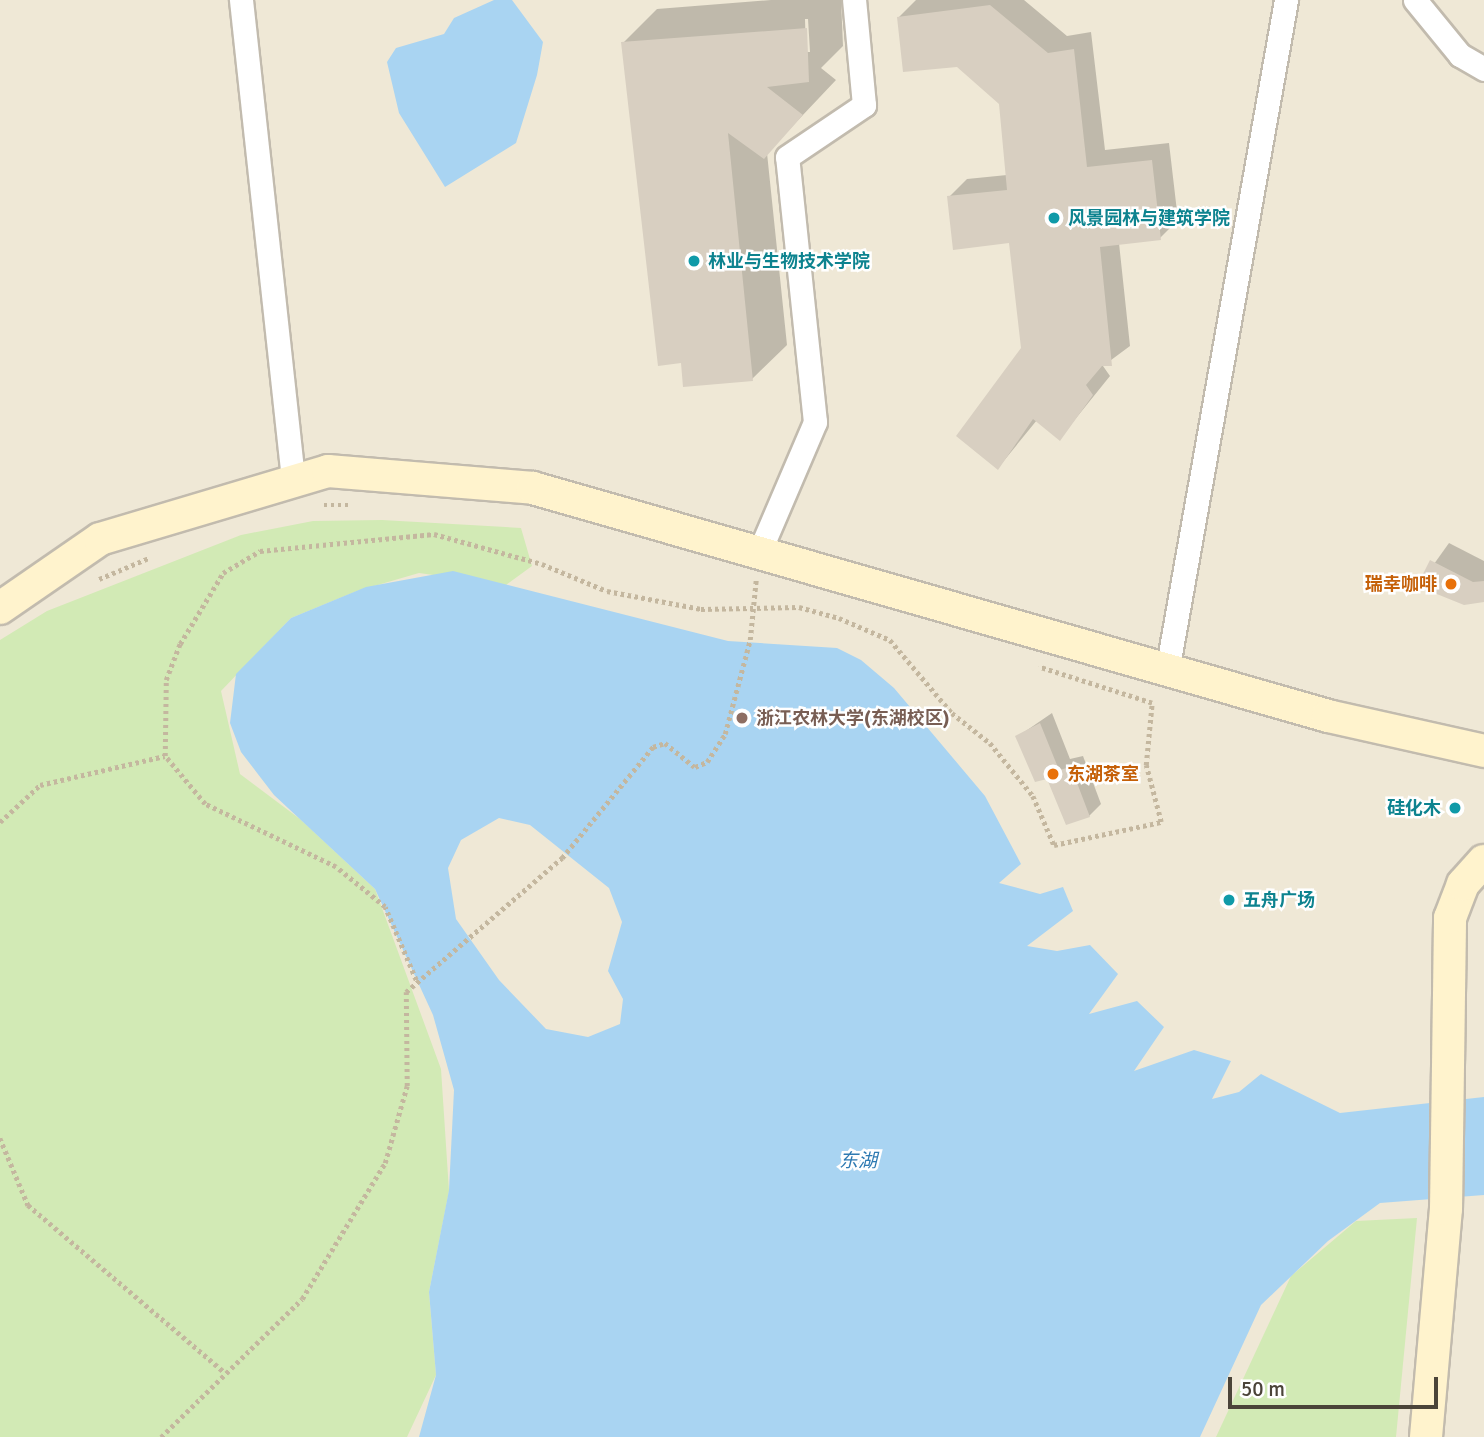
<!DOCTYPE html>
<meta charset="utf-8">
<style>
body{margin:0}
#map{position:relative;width:1484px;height:1437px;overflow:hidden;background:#f6f3ec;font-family:Signika,"Noto Sans SC",sans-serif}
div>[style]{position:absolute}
.education>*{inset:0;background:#efe8d6;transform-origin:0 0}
.green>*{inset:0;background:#d2eab5}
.water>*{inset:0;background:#a9d4f2}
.shadow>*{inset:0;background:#0003}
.building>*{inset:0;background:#d8cfc1}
.path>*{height:4.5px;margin-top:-2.25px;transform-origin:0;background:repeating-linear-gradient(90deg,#c4b79f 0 3.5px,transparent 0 7px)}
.roads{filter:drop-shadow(2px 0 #c2bbae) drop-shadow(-2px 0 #c2bbae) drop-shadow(0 2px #c2bbae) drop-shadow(0 -2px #c2bbae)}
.street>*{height:23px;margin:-11.5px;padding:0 11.5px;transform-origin:11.5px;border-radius:11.5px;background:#fff}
.secondary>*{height:32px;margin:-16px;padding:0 16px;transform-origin:16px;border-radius:16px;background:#fff3cd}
.dots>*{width:19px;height:19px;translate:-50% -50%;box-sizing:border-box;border:4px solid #fff;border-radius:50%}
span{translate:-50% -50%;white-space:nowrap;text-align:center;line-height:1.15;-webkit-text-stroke:5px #fff;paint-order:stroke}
.culture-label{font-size:18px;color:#0d838f;font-weight:700}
.left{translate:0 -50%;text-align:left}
.right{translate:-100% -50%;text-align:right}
.food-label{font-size:18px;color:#c56008;font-weight:700}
.education-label{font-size:18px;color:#785e54;font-weight:700}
.water-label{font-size:19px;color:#2e7ab2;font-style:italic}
.scale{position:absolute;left:1228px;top:1377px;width:210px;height:32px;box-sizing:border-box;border:4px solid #4b4439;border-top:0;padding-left:9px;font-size:21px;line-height:24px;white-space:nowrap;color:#4b4439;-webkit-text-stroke:5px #fff;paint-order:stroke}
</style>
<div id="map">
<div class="education">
<i style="left:0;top:0;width:1484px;height:1437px"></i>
</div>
<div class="green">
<i style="clip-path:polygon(382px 520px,521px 528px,532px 566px,506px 585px,419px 573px,357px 591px,291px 618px,221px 691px,240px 774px,300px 819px,375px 889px,441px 1069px,449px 1191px,429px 1292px,436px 1375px,407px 1437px,0 1437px,0 640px,47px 611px,241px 535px,313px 521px)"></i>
<i style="clip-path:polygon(1417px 1218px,1396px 1437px,1216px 1437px,1291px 1276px,1356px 1221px)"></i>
</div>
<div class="water">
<i style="clip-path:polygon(494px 0,512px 0,543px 42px,537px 75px,516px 143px,445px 187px,399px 113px,387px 62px,396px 48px,444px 34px,454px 18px)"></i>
<i style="clip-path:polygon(evenodd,453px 571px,728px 641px,837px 648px,861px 660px,894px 688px,985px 796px,1021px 864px,999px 883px,1040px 894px,1063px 887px,1073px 911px,1027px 946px,1057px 951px,1090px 945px,1118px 974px,1089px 1014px,1137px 1001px,1164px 1027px,1134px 1071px,1194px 1050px,1231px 1061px,1212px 1099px,1239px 1092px,1261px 1074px,1340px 1113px,1484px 1097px,1484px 1195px,1380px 1203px,1328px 1241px,1261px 1305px,1200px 1437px,419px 1437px,436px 1375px,429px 1292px,449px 1190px,454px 1090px,433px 1015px,375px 889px,274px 795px,241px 752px,230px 723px,236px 674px,291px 618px,366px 587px,453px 571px,499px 818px,530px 825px,609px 888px,622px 922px,608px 971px,623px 999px,620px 1024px,588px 1037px,546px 1029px,499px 980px,456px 919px,448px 868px,461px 840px,499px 818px)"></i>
</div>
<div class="shadow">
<i style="clip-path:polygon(evenodd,771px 0,841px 0,843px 46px,821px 68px,836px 80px,767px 153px,787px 345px,752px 379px,682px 361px,623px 43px,657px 9px,771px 0,805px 19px,808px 19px,810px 52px,806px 52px,805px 19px)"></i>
<i style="clip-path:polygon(916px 0,1024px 0,1067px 36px,1091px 32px,1105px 150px,1169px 143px,1178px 220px,1160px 238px,1119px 243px,1130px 346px,1103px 366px,1110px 376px,1060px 438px,1037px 420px,998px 468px,1023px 349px,1011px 241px,949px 197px,967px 179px,1007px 175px,1001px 103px,899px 17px)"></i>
<i style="clip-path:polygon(1449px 543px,1484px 561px,1484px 601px,1419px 585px)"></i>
<i style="clip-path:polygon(1052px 713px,1070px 759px,1083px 756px,1101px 804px,1089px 816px,1017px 737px)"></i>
</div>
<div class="building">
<i style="clip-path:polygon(990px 5px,1048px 53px,1074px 49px,1087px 167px,1152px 160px,1161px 240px,1100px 247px,1112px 366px,1102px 366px,1086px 385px,1093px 395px,1060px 441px,1033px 419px,998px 470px,956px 436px,1021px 348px,1009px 243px,953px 250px,947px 196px,1007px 190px,999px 104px,957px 67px,903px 72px,897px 17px)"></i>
<i style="clip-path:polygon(807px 28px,809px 82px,767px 87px,803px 115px,764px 159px,728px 133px,753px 381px,683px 387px,681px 363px,658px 366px,621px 42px)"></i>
<i style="clip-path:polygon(1430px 560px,1473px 582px,1484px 581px,1484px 602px,1464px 605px,1417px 586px)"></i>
<i style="clip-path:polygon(1040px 723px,1059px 770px,1071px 767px,1090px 817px,1066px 825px,1047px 779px,1035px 782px,1015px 736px)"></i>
</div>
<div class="path">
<i style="left:324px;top:505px;width:26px"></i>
<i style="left:99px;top:579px;width:54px;rotate:-22.8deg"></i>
<i style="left:0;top:822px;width:54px;rotate:-42.8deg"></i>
<i style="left:40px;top:785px;width:128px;rotate:-13.1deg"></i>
<i style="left:416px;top:980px;width:79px;rotate:-113deg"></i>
<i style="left:385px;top:907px;width:63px;rotate:-140.8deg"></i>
<i style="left:336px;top:867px;width:145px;rotate:-154.3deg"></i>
<i style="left:205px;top:804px;width:62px;rotate:-129.8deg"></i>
<i style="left:165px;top:756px;width:76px;rotate:-89.2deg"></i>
<i style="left:166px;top:680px;width:39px;rotate:-69deg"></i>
<i style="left:180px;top:644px;width:83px;rotate:-58.8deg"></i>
<i style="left:223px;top:573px;width:43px;rotate:-30.7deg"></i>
<i style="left:260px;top:551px;width:175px;rotate:-5.6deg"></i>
<i style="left:434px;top:534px;width:112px;rotate:15.5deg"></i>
<i style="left:542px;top:564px;width:70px;rotate:22.6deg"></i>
<i style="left:607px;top:591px;width:96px;rotate:10.8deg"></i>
<i style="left:701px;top:609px;width:98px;rotate:-1.2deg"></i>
<i style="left:799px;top:607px;width:41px;rotate:15.4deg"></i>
<i style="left:839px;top:618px;width:56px;rotate:23.3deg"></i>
<i style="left:890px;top:640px;width:96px;rotate:49.7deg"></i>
<i style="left:952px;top:713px;width:48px;rotate:38.3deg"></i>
<i style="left:990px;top:743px;width:68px;rotate:50.9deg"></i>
<i style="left:1033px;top:796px;width:53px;rotate:66.8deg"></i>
<i style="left:1054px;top:845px;width:109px;rotate:-12.1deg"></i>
<i style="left:1161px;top:822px;width:59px;rotate:-104.7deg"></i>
<i style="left:1146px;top:765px;width:62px;rotate:-84.5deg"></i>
<i style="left:1152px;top:703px;width:119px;rotate:-162.3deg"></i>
<i style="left:0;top:1138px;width:73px;rotate:67.3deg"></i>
<i style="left:28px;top:1205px;width:257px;rotate:40.4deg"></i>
<i style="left:161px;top:1437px;width:197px;rotate:-44.4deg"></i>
<i style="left:302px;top:1299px;width:159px;rotate:-58.6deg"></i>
<i style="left:385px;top:1163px;width:80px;rotate:-74.1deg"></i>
<i style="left:407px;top:1086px;width:94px;rotate:-90.6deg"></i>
<i style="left:406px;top:992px;width:206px;rotate:-40.7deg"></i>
<i style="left:562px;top:858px;width:144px;rotate:-50.7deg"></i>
<i style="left:653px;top:747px;width:13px;rotate:-18deg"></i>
<i style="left:665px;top:743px;width:38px;rotate:39deg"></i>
<i style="left:695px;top:767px;width:13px;rotate:-23deg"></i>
<i style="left:707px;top:762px;width:33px;rotate:-57deg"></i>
<i style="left:725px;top:734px;width:97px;rotate:-75.1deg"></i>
<i style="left:750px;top:640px;width:60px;rotate:-84.3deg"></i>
</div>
<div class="roads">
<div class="street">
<i style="left:241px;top:0;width:485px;rotate:83.8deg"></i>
<i style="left:1415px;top:0;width:71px;rotate:50.7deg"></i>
<i style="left:1460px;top:55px;width:28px;rotate:30deg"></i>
<i style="left:758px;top:555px;width:145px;rotate:-66.8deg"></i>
<i style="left:815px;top:422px;width:266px;rotate:-96deg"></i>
<i style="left:787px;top:157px;width:93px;rotate:-34deg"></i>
<i style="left:864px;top:105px;width:105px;rotate:-95.4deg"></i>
<i style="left:1167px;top:671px;width:681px;rotate:-79.94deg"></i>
</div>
<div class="secondary">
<i style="left:0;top:608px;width:121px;rotate:-34.6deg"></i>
<i style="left:100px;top:539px;width:238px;rotate:-16.6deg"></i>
<i style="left:328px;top:471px;width:206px;rotate:4.7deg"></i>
<i style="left:533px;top:488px;width:827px;rotate:16deg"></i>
<i style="left:1328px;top:716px;width:160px;rotate:12.6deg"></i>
<i style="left:1426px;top:1437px;width:229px;rotate:-85deg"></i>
<i style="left:1446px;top:1209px;width:291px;rotate:-89.2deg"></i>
<i style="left:1450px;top:918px;width:36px;rotate:-69deg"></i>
<i style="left:1463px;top:884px;width:31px;rotate:-48deg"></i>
</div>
</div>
<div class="dots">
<i style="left:1054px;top:218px;background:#0f9aa8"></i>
<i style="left:694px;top:261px;background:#0f9aa8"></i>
<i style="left:1451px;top:584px;background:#e8710a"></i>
<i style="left:742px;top:718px;background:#8d6e63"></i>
<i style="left:1053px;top:774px;background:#e8710a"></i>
<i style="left:1455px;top:808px;background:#0f9aa8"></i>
<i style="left:1229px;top:900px;background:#0f9aa8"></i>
</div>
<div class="culture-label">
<span class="left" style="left:1068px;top:218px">风景园林与建筑学院</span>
<span class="left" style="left:708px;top:261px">林业与生物技术学院</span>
<span class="right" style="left:1441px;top:808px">硅化木</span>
<span class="left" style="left:1243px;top:900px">五舟广场</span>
</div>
<div class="food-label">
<span class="right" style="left:1437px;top:584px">瑞幸咖啡</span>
<span class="left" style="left:1067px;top:774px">东湖茶室</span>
</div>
<div class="education-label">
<span class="left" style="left:756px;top:718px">浙江农林大学(东湖校区)</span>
</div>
<div class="water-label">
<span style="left:858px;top:1162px">东湖</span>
</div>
<div class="scale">50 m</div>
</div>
